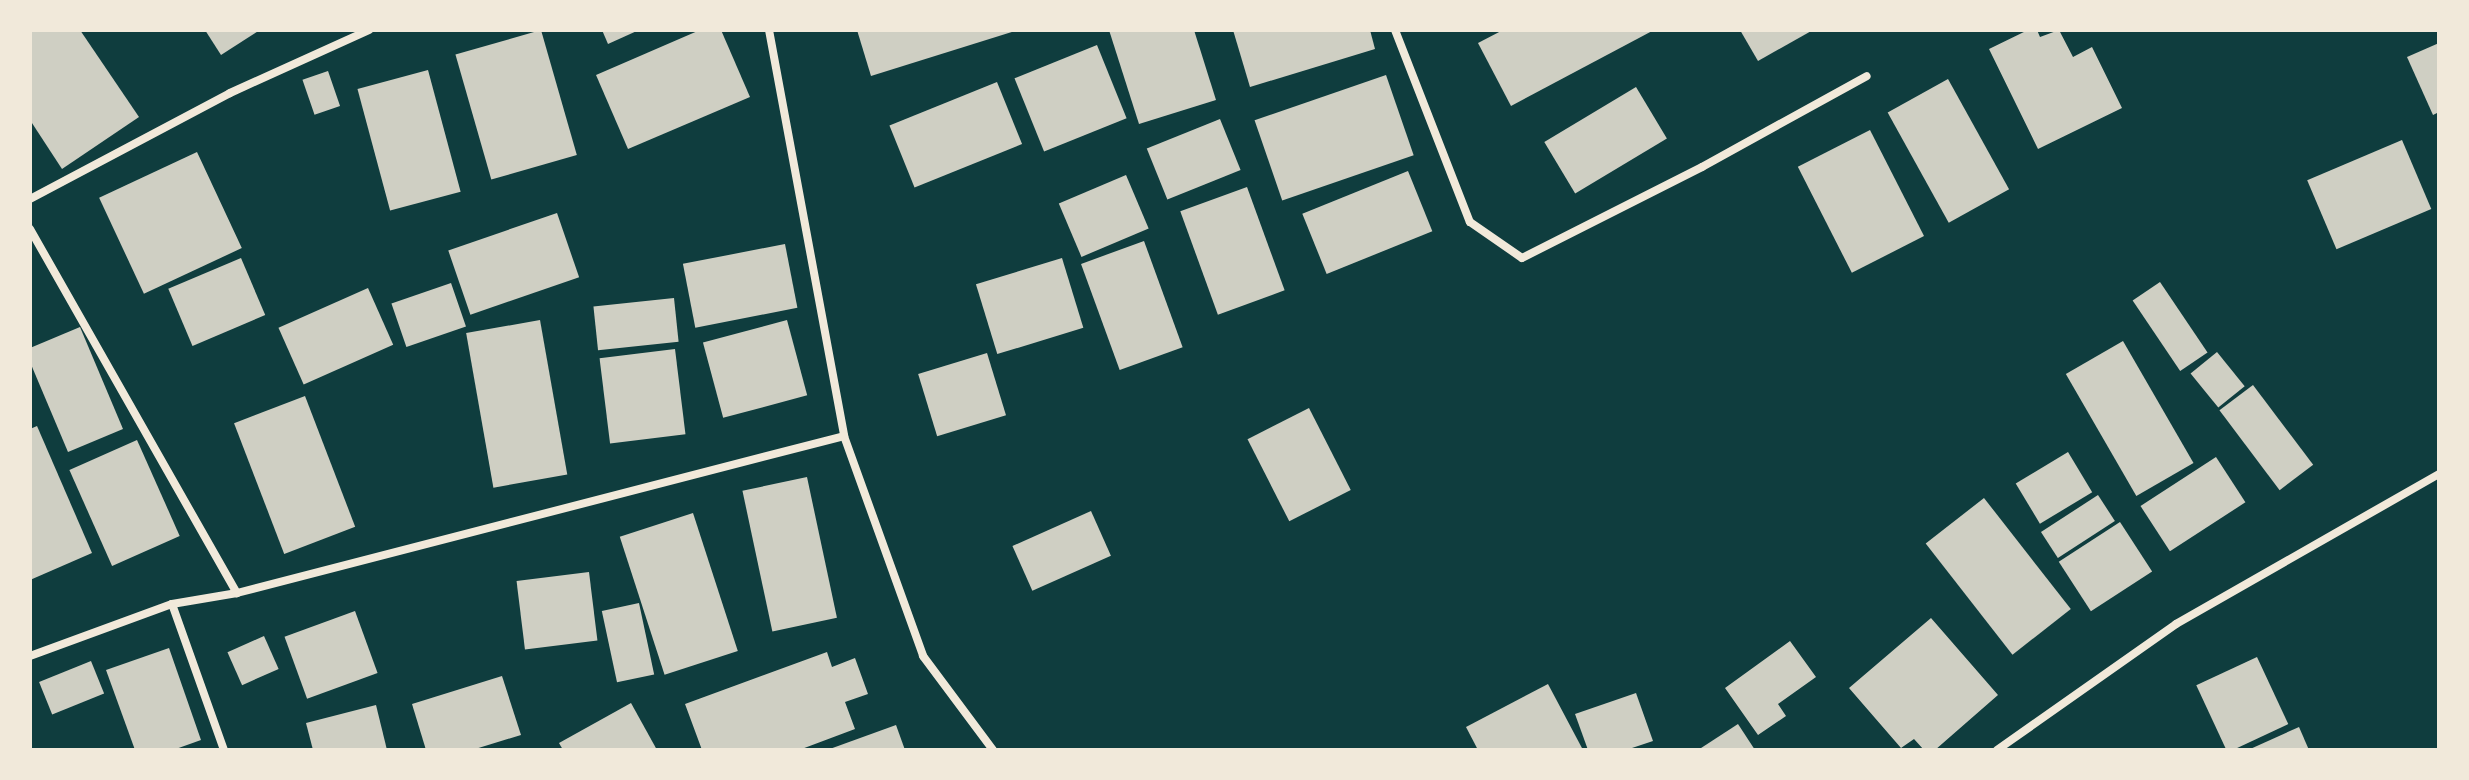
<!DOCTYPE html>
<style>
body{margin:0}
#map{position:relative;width:2469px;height:780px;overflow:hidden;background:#0f3d3e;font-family:"Public Sans",sans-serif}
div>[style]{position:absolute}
.building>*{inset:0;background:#cfcfc3;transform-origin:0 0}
.minor>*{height:8px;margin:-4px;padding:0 4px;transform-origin:4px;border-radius:4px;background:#f1e9da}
span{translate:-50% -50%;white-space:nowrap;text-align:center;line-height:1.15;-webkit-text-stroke:8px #f1e9da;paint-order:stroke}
.frame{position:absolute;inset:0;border:32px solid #f1e9da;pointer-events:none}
</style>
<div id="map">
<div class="building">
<i style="clip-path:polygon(30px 30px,80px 30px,139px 117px,62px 169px,30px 120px)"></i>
<i style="clip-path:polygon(205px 30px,260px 30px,221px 55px)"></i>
<i style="left:541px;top:30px;width:130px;height:89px;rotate:74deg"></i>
<i style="clip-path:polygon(602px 30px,639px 30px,608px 44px)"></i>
<i style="clip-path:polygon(700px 30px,721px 30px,750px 97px,628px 149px,596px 75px)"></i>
<i style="clip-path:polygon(857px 30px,1015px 30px,1015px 31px,871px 76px)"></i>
<i style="clip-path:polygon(1109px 30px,1194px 30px,1216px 100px,1139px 124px)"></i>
<i style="clip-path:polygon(1233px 30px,1370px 30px,1375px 49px,1250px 87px)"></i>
<i style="clip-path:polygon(1503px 30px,1654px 30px,1511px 106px,1478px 43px)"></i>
<i style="clip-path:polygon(1740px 30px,1813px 30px,1758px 61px)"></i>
<i style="clip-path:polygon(2028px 30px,2037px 30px,2040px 37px,2059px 30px,2073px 57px,2092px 47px,2122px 108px,2038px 149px,1989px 49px)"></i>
<i style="clip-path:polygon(2439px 43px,2439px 112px,2433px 115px,2407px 57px)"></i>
<i style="left:1097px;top:45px;width:79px;height:89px;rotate:68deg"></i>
<i style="left:428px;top:70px;width:126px;height:73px;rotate:75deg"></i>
<i style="left:328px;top:71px;width:37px;height:27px;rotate:71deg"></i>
<i style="left:1386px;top:75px;width:85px;height:139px;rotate:71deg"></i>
<i style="left:1948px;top:79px;width:126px;height:69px;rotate:61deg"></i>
<i style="left:997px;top:82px;width:67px;height:116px;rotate:68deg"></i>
<i style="left:1636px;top:87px;width:60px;height:107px;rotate:59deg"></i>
<i style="left:1220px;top:119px;width:55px;height:79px;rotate:68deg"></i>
<i style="left:1870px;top:130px;width:119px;height:81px;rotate:63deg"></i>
<i style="left:2402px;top:140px;width:75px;height:103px;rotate:67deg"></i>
<i style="left:197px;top:152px;width:106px;height:108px;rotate:65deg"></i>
<i style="left:1408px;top:171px;width:65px;height:114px;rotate:68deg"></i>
<i style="left:1126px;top:175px;width:58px;height:73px;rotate:67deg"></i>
<i style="left:1247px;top:187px;width:110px;height:71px;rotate:70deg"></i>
<i style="left:557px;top:213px;width:68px;height:115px;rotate:71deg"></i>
<i style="left:1144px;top:241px;width:113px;height:67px;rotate:70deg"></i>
<i style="left:785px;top:244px;width:65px;height:104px;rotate:79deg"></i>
<i style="left:241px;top:258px;width:62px;height:79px;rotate:67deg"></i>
<i style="left:1062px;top:258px;width:73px;height:90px;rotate:73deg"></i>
<i style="left:2160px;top:282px;width:85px;height:33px;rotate:56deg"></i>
<i style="left:451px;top:283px;width:46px;height:63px;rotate:71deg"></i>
<i style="left:368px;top:288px;width:62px;height:98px;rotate:66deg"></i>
<i style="left:674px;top:298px;width:44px;height:81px;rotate:84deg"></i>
<i style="left:540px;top:320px;width:157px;height:75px;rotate:80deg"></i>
<i style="left:787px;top:320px;width:78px;height:87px;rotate:75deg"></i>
<i style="clip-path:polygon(80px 327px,123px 429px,68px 452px,30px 362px,30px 348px)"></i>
<i style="left:2123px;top:341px;width:141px;height:66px;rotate:60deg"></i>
<i style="left:675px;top:349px;width:86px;height:76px;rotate:83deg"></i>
<i style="left:2217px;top:352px;width:44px;height:34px;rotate:51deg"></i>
<i style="left:987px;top:353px;width:65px;height:72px;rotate:73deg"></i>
<i style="left:2253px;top:385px;width:100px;height:42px;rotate:53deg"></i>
<i style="left:305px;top:396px;width:140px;height:76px;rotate:69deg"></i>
<i style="left:1309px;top:408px;width:92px;height:69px;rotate:63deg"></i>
<i style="clip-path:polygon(37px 426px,92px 553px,30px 580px,30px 429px)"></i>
<i style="left:137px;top:440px;width:105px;height:74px;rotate:66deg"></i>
<i style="left:2068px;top:452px;width:47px;height:61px;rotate:59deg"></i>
<i style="left:2216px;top:457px;width:54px;height:90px;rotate:57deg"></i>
<i style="left:807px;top:477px;width:144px;height:66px;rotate:78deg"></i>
<i style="left:2098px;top:495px;width:31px;height:68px;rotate:57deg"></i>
<i style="left:1984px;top:498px;width:141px;height:74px;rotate:52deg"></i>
<i style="left:1091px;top:511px;width:49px;height:86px;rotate:66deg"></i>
<i style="left:693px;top:513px;width:145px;height:77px;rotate:72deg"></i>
<i style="left:2120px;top:522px;width:59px;height:73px;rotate:57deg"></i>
<i style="left:589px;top:572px;width:69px;height:73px;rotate:83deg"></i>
<i style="left:639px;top:603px;width:73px;height:38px;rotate:78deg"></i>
<i style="left:355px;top:611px;width:66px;height:75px;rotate:70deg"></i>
<i style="clip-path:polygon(1931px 618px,1998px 695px,1935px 750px,1924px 750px,1914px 739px,1901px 748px,1849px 688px)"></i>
<i style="left:264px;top:636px;width:36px;height:40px;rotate:66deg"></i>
<i style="clip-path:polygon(1790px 641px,1816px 677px,1778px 704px,1786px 716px,1758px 735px,1725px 688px)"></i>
<i style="clip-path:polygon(169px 648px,201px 740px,173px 750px,135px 750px,106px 670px)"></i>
<i style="clip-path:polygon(827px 652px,832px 667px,855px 658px,868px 694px,845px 702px,855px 729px,799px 750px,702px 750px,685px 704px)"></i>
<i style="left:2257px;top:657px;width:74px;height:67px;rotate:65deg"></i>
<i style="left:91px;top:661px;width:35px;height:56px;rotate:68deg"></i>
<i style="clip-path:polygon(502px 676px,521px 735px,472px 750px,426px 750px,412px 704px)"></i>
<i style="clip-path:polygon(1548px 684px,1583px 750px,1478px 750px,1466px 727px)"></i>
<i style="clip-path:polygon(1636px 693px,1653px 741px,1626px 750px,1588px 750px,1575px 714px)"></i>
<i style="clip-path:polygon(631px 703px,657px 750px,563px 750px,559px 743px)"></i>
<i style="clip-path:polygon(376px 705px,387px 750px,313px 750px,306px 723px)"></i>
<i style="clip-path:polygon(1738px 724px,1755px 750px,1698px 750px)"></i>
<i style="clip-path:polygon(896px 725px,905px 750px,827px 750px)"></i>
<i style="clip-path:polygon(2299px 727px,2309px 750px,2248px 750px)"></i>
</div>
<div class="minor">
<i style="left:769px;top:30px;width:413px;rotate:79.5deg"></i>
<i style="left:844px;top:436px;width:234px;rotate:70.2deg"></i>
<i style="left:923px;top:656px;width:117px;rotate:53.3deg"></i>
<i style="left:1395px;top:30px;width:206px;rotate:68.7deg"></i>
<i style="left:1470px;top:222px;width:63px;rotate:34.7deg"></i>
<i style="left:1522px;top:258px;width:202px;rotate:-26.8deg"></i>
<i style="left:1702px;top:167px;width:188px;rotate:-28.9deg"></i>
<i style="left:30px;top:199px;width:226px;rotate:-27.9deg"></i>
<i style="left:230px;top:93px;width:153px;rotate:-24.4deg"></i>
<i style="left:30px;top:229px;width:419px;rotate:60.4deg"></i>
<i style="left:172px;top:604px;width:155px;rotate:70.4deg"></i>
<i style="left:30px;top:656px;width:151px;rotate:-20.1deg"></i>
<i style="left:172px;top:604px;width:66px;rotate:-9.6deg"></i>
<i style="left:237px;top:593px;width:627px;rotate:-14.5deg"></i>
<i style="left:1997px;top:750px;width:219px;rotate:-35.1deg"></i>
<i style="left:2176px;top:624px;width:303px;rotate:-29.7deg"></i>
</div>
<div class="frame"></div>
</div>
